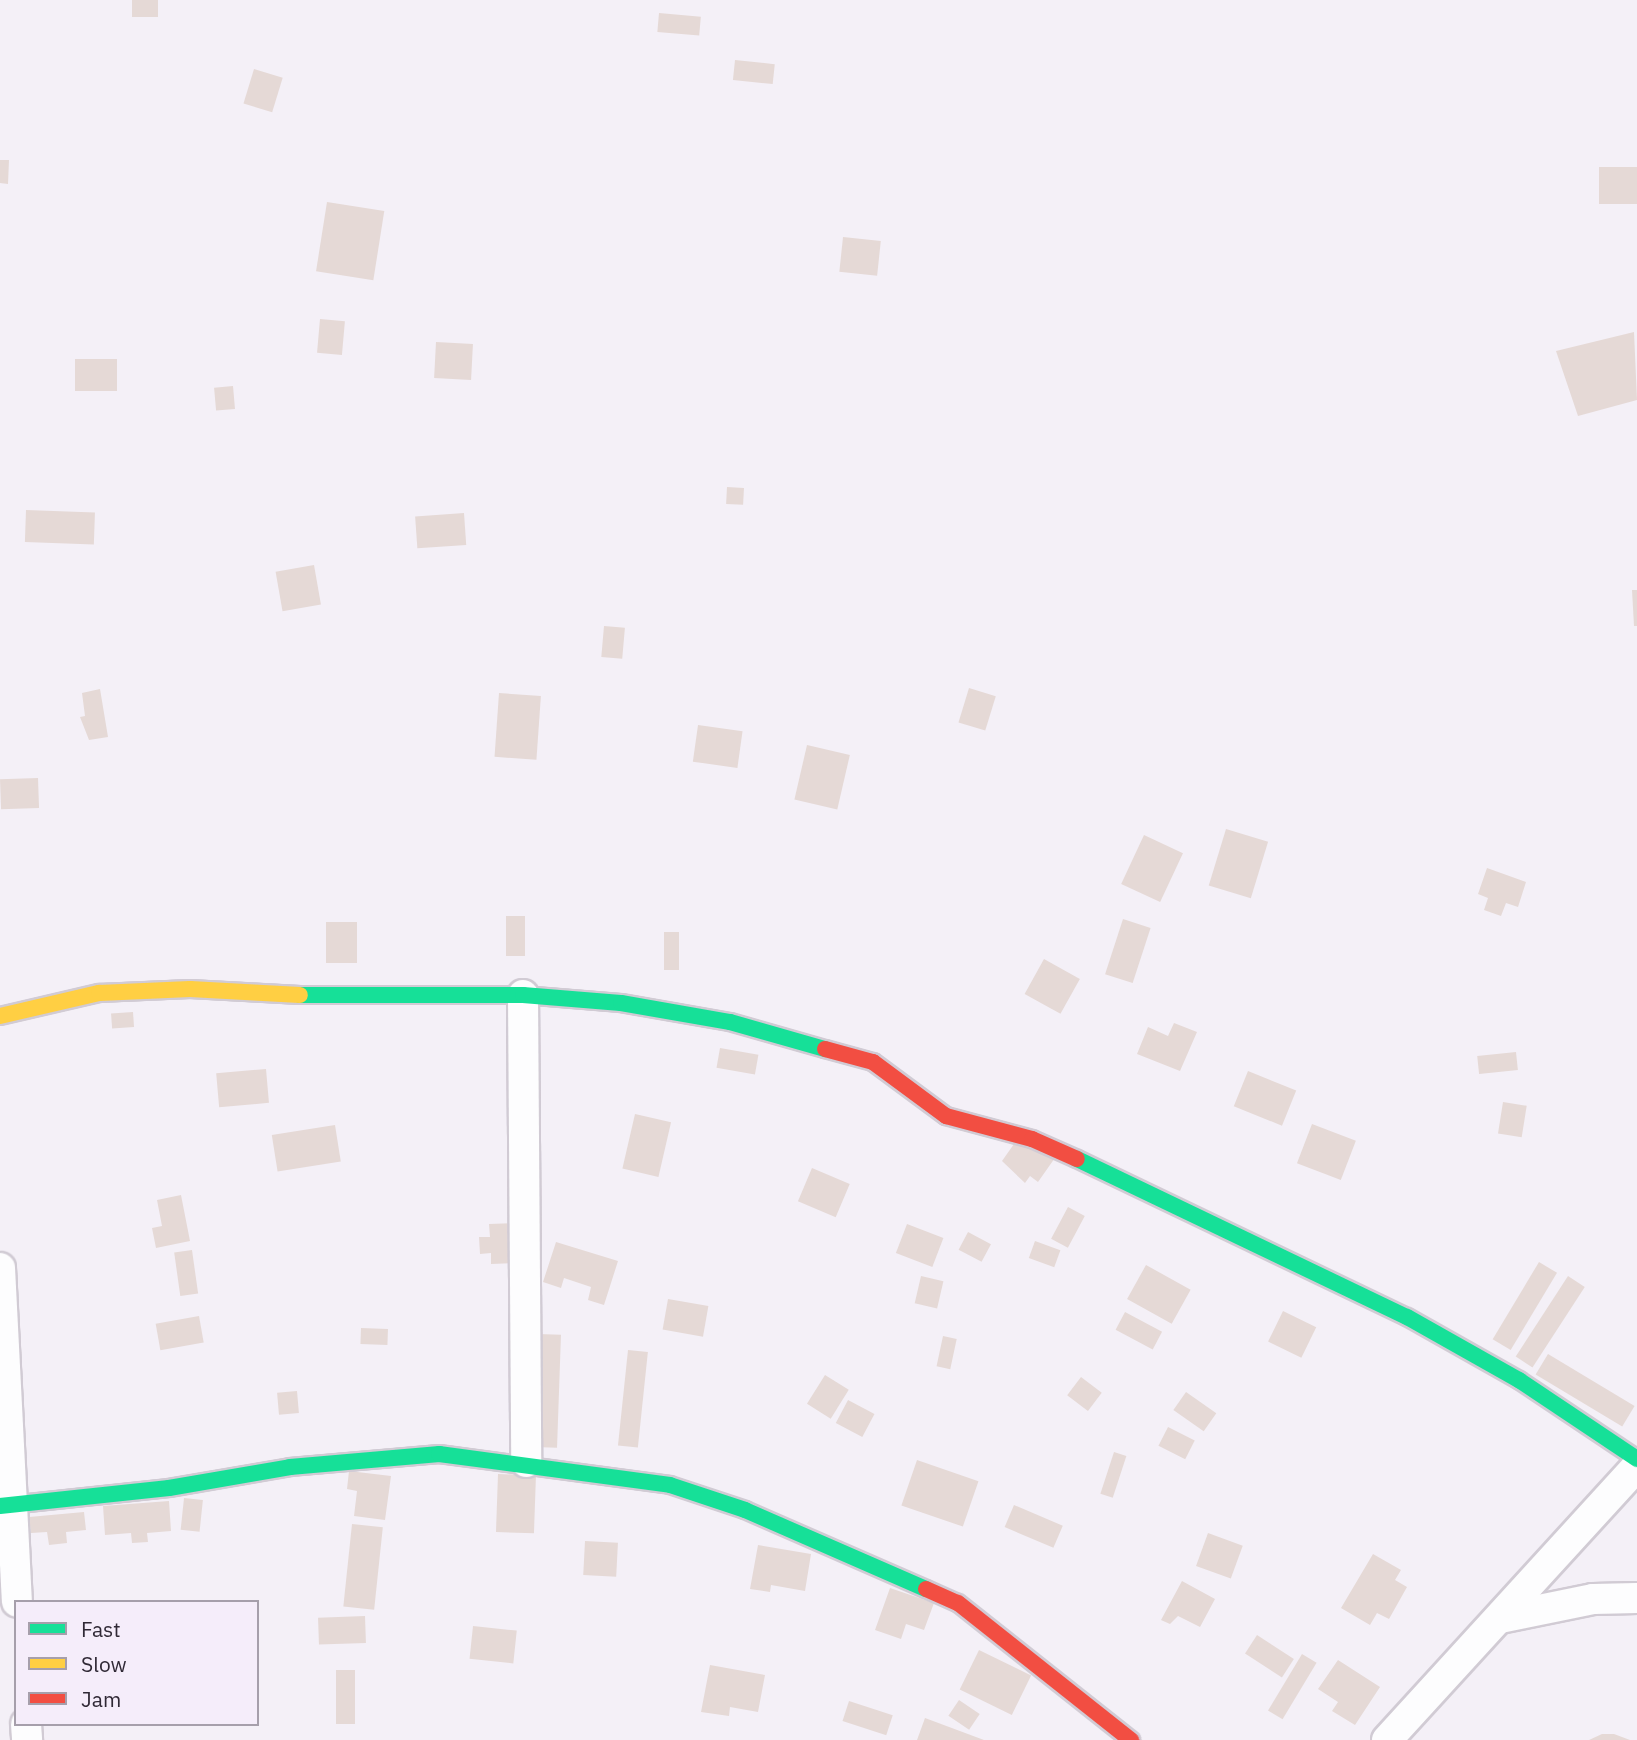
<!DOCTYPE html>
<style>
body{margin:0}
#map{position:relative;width:1637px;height:1740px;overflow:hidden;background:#f4f0f7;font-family:"IBM Plex Sans",sans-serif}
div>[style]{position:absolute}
.building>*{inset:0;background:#e5d9d6;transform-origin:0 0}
.roads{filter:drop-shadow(2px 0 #d1cbd4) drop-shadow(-2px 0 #d1cbd4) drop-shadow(0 2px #d1cbd4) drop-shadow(0 -2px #d1cbd4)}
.street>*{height:30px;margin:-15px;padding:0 15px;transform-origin:15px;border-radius:15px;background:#fdfdfe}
.fast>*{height:16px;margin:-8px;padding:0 8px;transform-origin:8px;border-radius:8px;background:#16e098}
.slow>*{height:16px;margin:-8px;padding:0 8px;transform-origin:8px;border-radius:8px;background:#ffcf43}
.jam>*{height:16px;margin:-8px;padding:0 8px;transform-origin:8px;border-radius:8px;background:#f24e42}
span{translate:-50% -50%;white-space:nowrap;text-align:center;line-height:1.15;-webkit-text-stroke:7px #f5edfa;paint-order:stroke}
.legend{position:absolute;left:14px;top:1600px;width:245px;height:126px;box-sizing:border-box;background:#f5edfa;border:2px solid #a69fab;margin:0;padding:9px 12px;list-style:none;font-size:21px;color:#302935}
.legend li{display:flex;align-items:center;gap:14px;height:35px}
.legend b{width:35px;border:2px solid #a69fab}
</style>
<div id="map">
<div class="building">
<i style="left:132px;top:0;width:26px;height:17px"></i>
<i style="left:659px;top:13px;width:42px;height:19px;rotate:5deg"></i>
<i style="left:735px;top:60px;width:40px;height:20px;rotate:6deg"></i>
<i style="left:254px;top:69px;width:30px;height:36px;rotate:17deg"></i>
<i style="clip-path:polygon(0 160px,9px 160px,8px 184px,0 183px)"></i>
<i style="left:1637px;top:167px;width:37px;height:38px;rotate:90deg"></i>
<i style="left:327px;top:202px;width:58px;height:70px;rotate:9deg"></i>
<i style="left:843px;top:237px;width:38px;height:35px;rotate:6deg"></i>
<i style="left:320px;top:319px;width:25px;height:34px;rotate:5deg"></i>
<i style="clip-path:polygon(1634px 332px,1637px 400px,1578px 416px,1556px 351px)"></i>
<i style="left:436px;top:342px;width:37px;height:36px;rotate:3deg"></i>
<i style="left:75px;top:359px;width:42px;height:32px"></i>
<i style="left:233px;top:386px;width:23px;height:19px;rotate:85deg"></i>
<i style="left:727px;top:487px;width:17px;height:17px;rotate:3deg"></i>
<i style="left:26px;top:510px;width:69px;height:32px;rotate:2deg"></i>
<i style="left:464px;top:513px;width:32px;height:49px;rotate:86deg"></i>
<i style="left:314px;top:565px;width:40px;height:39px;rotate:80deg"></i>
<i style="clip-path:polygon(1632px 590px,1637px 590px,1637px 626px,1634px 626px)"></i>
<i style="left:604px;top:626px;width:21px;height:31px;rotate:5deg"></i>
<i style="left:969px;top:688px;width:28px;height:36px;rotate:17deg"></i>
<i style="clip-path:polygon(100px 689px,108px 737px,89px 740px,80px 717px,85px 716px,82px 693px)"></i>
<i style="left:499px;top:693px;width:42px;height:64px;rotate:4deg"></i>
<i style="left:698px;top:725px;width:45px;height:37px;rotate:8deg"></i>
<i style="left:807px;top:745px;width:44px;height:56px;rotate:13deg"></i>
<i style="left:38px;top:778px;width:30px;height:38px;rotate:88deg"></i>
<i style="left:1226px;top:829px;width:44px;height:59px;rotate:17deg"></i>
<i style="left:1144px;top:835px;width:43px;height:54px;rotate:25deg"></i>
<i style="clip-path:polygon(1487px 868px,1526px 882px,1518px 907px,1506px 903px,1501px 916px,1484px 910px,1488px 898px,1478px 894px)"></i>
<i style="left:506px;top:916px;width:19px;height:40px"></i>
<i style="left:1123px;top:919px;width:29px;height:58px;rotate:18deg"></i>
<i style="left:357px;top:922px;width:41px;height:31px;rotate:90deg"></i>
<i style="left:664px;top:932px;width:15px;height:38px"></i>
<i style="left:1044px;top:959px;width:41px;height:40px;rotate:29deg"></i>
<i style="left:133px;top:1012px;width:15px;height:22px;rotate:86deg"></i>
<i style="clip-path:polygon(1174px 1023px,1197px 1032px,1180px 1071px,1137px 1054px,1148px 1027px,1168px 1036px)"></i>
<i style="left:720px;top:1048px;width:39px;height:20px;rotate:10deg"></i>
<i style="left:1516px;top:1052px;width:18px;height:39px;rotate:84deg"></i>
<i style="left:266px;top:1069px;width:34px;height:50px;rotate:85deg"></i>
<i style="left:1248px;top:1071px;width:52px;height:38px;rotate:22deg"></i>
<i style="left:1503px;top:1102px;width:24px;height:32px;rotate:9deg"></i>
<i style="left:635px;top:1114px;width:37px;height:56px;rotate:13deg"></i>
<i style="left:1312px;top:1124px;width:47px;height:42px;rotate:21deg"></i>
<i style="left:335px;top:1125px;width:37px;height:64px;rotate:81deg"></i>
<i style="clip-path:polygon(1023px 1131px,1057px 1155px,1038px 1182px,1030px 1176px,1025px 1183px,1002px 1161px)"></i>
<i style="left:812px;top:1168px;width:41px;height:36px;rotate:23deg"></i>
<i style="clip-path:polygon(181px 1195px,190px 1241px,156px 1248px,152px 1228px,162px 1226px,157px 1200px)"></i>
<i style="left:1068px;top:1207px;width:19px;height:36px;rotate:28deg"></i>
<i style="clip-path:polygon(515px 1223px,516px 1263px,491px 1264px,491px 1253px,480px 1254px,479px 1237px,490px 1237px,489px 1224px)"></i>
<i style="left:907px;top:1224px;width:39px;height:31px;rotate:21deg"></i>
<i style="left:968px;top:1232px;width:26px;height:20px;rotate:28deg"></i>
<i style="left:1035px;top:1241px;width:27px;height:18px;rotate:20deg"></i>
<i style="clip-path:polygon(556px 1242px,618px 1261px,604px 1305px,588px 1300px,591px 1287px,564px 1278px,561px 1288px,543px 1282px)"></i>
<i style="left:192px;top:1250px;width:44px;height:18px;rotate:82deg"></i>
<i style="left:1539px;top:1262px;width:21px;height:90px;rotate:31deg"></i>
<i style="left:1146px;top:1265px;width:51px;height:39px;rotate:29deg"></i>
<i style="left:921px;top:1276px;width:23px;height:28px;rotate:13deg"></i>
<i style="left:1568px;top:1276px;width:20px;height:96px;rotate:33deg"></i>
<i style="left:668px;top:1299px;width:41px;height:31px;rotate:10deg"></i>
<i style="left:1283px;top:1311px;width:37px;height:34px;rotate:26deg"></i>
<i style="left:1125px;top:1312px;width:42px;height:20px;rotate:28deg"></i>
<i style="left:199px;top:1316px;width:27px;height:44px;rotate:80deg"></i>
<i style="left:361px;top:1328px;width:27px;height:16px;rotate:2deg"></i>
<i style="left:538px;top:1334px;width:23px;height:113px;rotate:2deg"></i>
<i style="left:943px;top:1336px;width:14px;height:31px;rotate:12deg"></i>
<i style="left:628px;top:1350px;width:20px;height:96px;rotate:6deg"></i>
<i style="left:1548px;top:1354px;width:101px;height:24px;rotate:31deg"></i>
<i style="left:825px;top:1375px;width:28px;height:34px;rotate:32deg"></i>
<i style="left:1081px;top:1377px;width:26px;height:23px;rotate:37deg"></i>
<i style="left:297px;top:1391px;width:22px;height:20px;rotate:85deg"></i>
<i style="left:1186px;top:1392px;width:37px;height:22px;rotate:35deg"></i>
<i style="left:848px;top:1400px;width:30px;height:26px;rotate:28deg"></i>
<i style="left:1168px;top:1427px;width:30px;height:21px;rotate:27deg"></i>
<i style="left:1114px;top:1452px;width:13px;height:44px;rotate:18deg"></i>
<i style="left:917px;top:1460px;width:65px;height:48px;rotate:19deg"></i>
<i style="clip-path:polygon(349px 1471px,391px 1476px,385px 1520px,354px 1516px,357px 1491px,347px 1489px)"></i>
<i style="left:498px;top:1474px;width:38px;height:58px;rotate:2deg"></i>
<i style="left:184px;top:1498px;width:19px;height:32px;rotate:6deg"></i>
<i style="clip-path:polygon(169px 1501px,171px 1531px,147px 1533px,148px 1542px,132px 1543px,131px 1533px,105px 1535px,103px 1506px)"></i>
<i style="left:1014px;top:1505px;width:53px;height:24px;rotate:23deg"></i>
<i style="clip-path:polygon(84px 1512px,86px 1530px,66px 1532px,67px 1543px,49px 1545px,47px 1532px,31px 1533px,29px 1517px)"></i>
<i style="left:352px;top:1524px;width:31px;height:83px;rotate:6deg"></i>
<i style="left:1208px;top:1533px;width:37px;height:35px;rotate:20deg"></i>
<i style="left:585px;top:1541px;width:33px;height:34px;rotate:3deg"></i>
<i style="clip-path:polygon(758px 1545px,811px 1554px,805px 1591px,771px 1585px,770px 1592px,750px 1589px)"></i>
<i style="clip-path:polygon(1373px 1554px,1401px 1570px,1395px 1580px,1407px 1587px,1389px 1619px,1377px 1613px,1370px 1625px,1341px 1608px)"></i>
<i style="clip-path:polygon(1182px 1581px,1215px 1599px,1200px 1627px,1178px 1616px,1170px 1624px,1161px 1620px)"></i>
<i style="clip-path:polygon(890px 1588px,934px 1603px,924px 1630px,906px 1624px,901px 1639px,875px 1630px)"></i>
<i style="left:365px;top:1616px;width:27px;height:47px;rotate:88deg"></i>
<i style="left:473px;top:1626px;width:44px;height:33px;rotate:6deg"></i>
<i style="left:1257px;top:1635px;width:44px;height:22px;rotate:33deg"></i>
<i style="left:979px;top:1650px;width:58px;height:44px;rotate:26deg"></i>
<i style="left:1302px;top:1654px;width:17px;height:66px;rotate:31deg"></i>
<i style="clip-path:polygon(1338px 1660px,1380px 1687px,1355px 1725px,1332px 1711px,1338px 1702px,1318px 1689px)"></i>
<i style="clip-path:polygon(710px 1665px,765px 1675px,758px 1712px,730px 1707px,729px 1716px,701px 1712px)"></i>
<i style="left:336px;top:1670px;width:19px;height:54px"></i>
<i style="left:959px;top:1700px;width:25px;height:19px;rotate:34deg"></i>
<i style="left:849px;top:1701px;width:46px;height:21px;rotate:18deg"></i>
<i style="clip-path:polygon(925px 1718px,984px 1740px,917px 1740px)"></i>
<i style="clip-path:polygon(1602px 1734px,1614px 1734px,1630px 1740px,1589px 1740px)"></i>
</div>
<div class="roads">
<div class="street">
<i style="left:523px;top:995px;width:467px;rotate:89.6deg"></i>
<i style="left:0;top:1268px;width:334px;rotate:87.1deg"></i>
<i style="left:1500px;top:1618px;width:95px;rotate:-11.5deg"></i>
<i style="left:1593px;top:1599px;width:44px;rotate:-1.3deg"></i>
<i style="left:26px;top:1724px;width:16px;rotate:86deg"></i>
<i style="left:1387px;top:1740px;width:371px;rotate:-47.6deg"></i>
</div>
<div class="fast">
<i style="left:300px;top:995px;width:223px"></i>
<i style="left:523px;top:995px;width:98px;rotate:4.7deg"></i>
<i style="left:621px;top:1003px;width:111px;rotate:9.9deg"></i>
<i style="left:730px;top:1022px;width:99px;rotate:15.9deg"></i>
<i style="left:1077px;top:1159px;width:366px;rotate:25.6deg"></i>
<i style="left:1407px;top:1317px;width:129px;rotate:29.4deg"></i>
<i style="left:1519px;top:1380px;width:142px;rotate:33.8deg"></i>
<i style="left:0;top:1506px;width:170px;rotate:-6.1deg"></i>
<i style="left:169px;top:1488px;width:123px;rotate:-9.8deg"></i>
<i style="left:290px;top:1467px;width:150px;rotate:-5deg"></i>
<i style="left:439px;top:1454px;width:233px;rotate:7.6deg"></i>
<i style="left:670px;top:1485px;width:79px;rotate:18.4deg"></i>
<i style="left:745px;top:1510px;width:197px;rotate:23.6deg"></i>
</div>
<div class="slow">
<i style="left:0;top:1016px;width:102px;rotate:-13.1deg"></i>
<i style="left:99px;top:993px;width:91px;rotate:-2.5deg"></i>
<i style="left:190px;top:989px;width:110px;rotate:3.1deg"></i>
</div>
<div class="jam">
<i style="left:825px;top:1049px;width:50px;rotate:15.2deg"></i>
<i style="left:873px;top:1062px;width:91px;rotate:36.5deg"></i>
<i style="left:946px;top:1116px;width:89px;rotate:15deg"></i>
<i style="left:1032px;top:1139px;width:49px;rotate:24deg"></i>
<i style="left:926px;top:1589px;width:35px;rotate:24deg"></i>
<i style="left:958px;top:1603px;width:221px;rotate:38.4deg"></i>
</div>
</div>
<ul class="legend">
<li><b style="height:9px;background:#16e098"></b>Fast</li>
<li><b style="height:9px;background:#ffcf43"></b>Slow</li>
<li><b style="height:9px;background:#f24e42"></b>Jam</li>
</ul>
</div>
